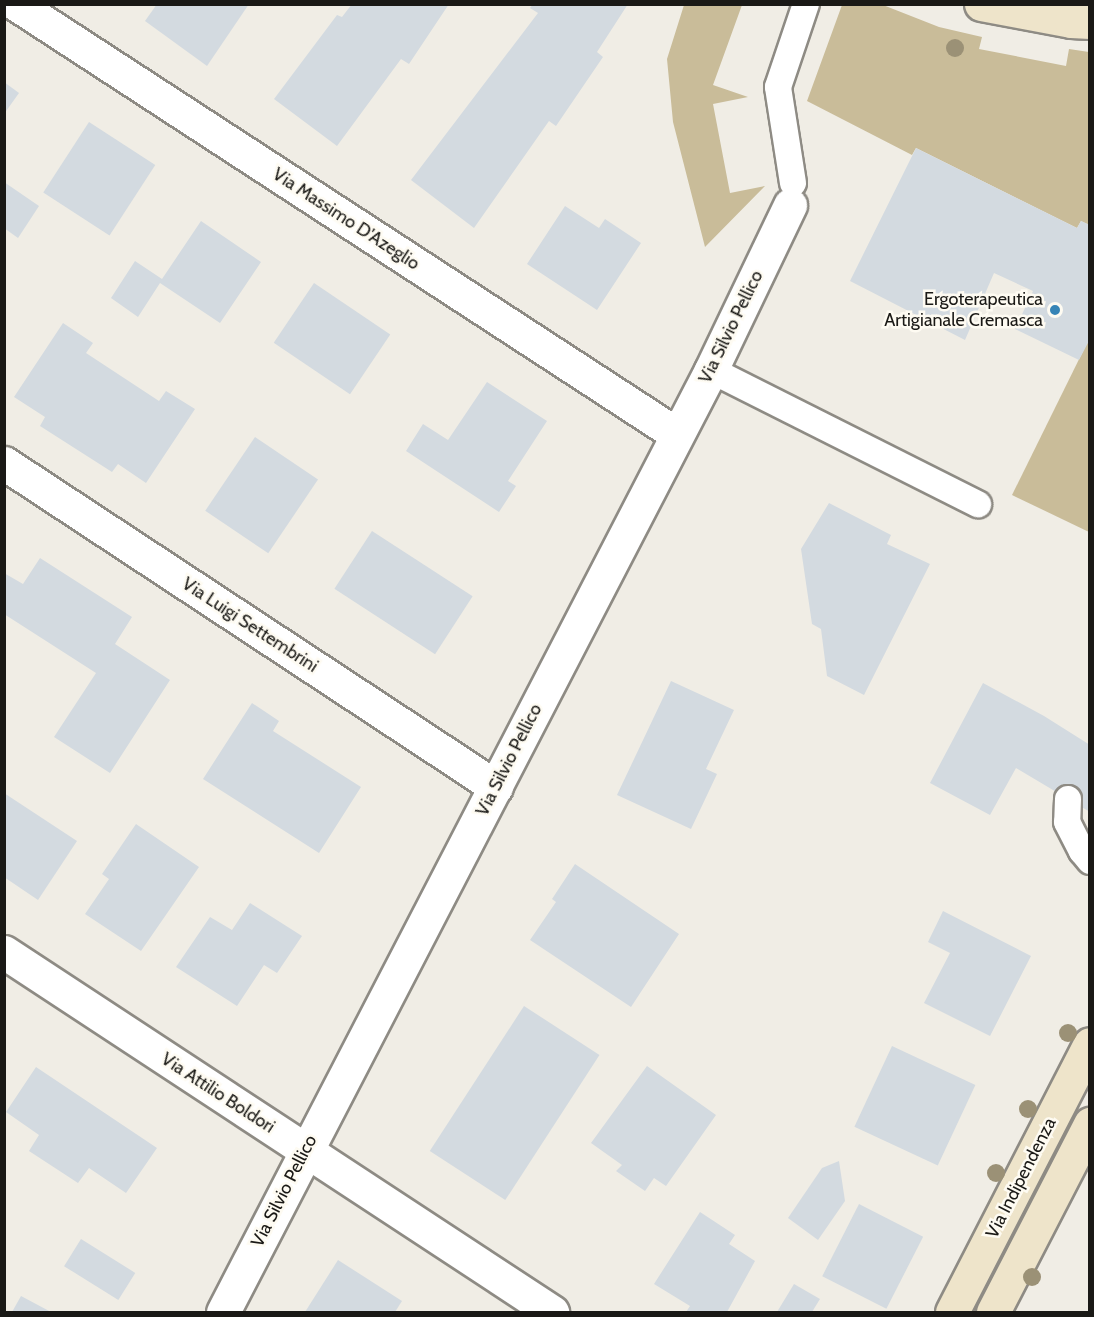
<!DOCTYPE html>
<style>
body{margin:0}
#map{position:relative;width:1094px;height:1317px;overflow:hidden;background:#f0ede5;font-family:Cabin,sans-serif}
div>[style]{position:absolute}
.green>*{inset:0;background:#c9bc99}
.building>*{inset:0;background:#d3dae0;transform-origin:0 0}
.roads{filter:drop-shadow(2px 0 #8e8b84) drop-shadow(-2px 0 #8e8b84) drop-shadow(0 2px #8e8b84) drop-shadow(0 -2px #8e8b84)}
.lane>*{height:26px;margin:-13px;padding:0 13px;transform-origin:13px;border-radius:13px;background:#fff}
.street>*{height:33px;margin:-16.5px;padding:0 16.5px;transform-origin:16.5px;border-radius:16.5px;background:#fff}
.secondary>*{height:33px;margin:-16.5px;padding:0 16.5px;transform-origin:16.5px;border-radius:16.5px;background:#eee4ca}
.trees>*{width:18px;height:18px;margin:-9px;border-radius:50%;background:#9b9176}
.dots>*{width:16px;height:16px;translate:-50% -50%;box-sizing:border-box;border:3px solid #fefbf2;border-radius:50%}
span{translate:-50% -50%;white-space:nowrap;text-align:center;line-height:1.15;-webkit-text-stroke:5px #fefbf2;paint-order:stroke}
.street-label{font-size:18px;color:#1a1916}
.poi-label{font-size:18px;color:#1a1916}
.right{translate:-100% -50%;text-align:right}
.frame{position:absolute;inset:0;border:6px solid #1a1916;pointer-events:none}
</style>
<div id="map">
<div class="green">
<i style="clip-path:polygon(684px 5px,742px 5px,713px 85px,748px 97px,713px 104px,730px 193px,765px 186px,705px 247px,673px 122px,667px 59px)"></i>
<i style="clip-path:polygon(842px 5px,883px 5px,939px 27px,982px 37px,979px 49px,1066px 66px,1069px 49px,1089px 52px,1089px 225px,1081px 221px,1077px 228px,916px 148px,912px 155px,807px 101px)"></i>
<i style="clip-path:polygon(1089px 339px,1089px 532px,1012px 495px)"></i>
</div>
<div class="building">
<i style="clip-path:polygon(157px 4px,249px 4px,207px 66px,145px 21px)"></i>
<i style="clip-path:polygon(352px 4px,449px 4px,409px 64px,401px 59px,337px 146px,274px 99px,337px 15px,342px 17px)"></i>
<i style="clip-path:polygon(533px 4px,628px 4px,597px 52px,603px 57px,556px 126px,549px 121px,474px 228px,411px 180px,538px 13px,530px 8px)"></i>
<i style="clip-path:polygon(4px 82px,19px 93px,4px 114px)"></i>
<i style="left:89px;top:122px;width:79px;height:84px;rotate:33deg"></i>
<i style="clip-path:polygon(916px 148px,1077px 228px,1081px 221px,1090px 225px,1090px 339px,1079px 360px,1015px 329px,1033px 291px,994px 273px,965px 340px,850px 281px)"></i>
<i style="clip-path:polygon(4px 182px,39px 206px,18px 238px,4px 228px)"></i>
<i style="clip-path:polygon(565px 206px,599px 228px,605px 219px,641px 243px,597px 310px,527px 264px)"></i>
<i style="clip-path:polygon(201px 221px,261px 262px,220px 323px,160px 283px,138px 317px,111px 298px,135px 261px,162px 279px)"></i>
<i style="left:314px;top:283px;width:92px;height:72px;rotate:34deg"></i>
<i style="clip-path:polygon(63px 323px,93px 343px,86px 353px,159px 401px,166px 391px,195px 409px,146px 483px,118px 464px,112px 472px,40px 426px,45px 417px,14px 397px)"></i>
<i style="clip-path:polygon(487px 382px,547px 421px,508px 481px,516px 486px,499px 512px,406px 451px,423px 424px,448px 440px)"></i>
<i style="left:255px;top:437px;width:76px;height:89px;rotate:34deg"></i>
<i style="clip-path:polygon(829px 503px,891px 535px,887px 544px,930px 564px,864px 695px,827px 676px,821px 629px,812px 624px,801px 549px)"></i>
<i style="left:372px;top:531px;width:120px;height:69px;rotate:33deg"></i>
<i style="clip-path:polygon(40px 558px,132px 617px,115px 644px,170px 680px,110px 773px,54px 737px,96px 673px,4px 614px,4px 573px,23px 584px)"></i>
<i style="clip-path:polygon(671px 681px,734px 710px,706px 769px,717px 774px,691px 829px,617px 795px)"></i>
<i style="clip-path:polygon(983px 683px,1044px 716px,1090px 745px,1090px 812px,1016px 768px,990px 815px,930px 783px)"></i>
<i style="clip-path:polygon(252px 703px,279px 721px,273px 731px,361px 787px,319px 853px,203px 779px)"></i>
<i style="clip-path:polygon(4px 793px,77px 841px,38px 900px,4px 877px)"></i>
<i style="clip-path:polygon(136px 824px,199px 867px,141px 951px,85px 914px,109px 879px,102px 874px)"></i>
<i style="clip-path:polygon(575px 864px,679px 934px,631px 1007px,530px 940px,556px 902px,552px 899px)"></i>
<i style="clip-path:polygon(250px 903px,302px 936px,277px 973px,264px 965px,237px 1006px,176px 967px,210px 917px,232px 930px)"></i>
<i style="clip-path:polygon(943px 911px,1031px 956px,990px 1036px,924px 1003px,950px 953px,928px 942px)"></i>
<i style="left:524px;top:1006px;width:90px;height:173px;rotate:33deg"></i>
<i style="left:892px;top:1046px;width:92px;height:89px;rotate:25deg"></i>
<i style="clip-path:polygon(647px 1066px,716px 1115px,666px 1186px,654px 1178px,645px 1191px,616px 1171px,622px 1165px,591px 1143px)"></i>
<i style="clip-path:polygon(36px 1067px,157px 1148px,126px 1193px,89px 1168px,78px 1183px,29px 1151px,39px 1135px,6px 1112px)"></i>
<i style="clip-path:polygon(839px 1161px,845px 1201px,818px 1240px,788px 1218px,822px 1168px)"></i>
<i style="left:859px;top:1204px;width:72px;height:81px;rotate:27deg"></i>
<i style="clip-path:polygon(700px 1212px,735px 1235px,729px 1244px,755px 1261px,727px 1312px,686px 1312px,690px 1306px,654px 1284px)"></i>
<i style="left:81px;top:1239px;width:64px;height:32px;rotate:32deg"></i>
<i style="clip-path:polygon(338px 1260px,402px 1301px,395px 1312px,305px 1312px)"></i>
<i style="clip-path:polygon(794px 1284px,820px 1299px,812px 1312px,777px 1312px)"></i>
<i style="clip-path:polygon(21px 1296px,51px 1312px,12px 1312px)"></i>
</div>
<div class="roads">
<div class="lane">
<i style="left:793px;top:183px;width:97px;rotate:-98.9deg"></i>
<i style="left:778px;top:87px;width:88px;rotate:-71.4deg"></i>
<i style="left:711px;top:370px;width:299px;rotate:26.7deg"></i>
<i style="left:1068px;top:799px;width:23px;rotate:92deg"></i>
<i style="left:1067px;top:822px;width:33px;rotate:63deg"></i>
<i style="left:1082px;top:851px;width:13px;rotate:51deg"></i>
</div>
<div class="street">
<i style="left:16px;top:4px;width:788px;rotate:33.08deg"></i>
<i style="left:4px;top:463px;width:589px;rotate:33.37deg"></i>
<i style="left:4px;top:952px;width:656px;rotate:33.3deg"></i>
<i style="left:223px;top:1312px;width:1061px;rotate:-62.61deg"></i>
<i style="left:711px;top:370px;width:183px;rotate:-64.4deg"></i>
</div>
<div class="secondary">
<i style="left:981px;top:4px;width:92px;rotate:10.7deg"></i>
<i style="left:1071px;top:21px;width:19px;rotate:3deg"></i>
<i style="left:952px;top:1312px;width:301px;rotate:-62.8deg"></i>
<i style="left:993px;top:1312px;width:212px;rotate:-62.7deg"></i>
</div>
</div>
<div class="trees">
<i style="left:955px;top:48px"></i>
<i style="left:1068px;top:1033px"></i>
<i style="left:1028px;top:1109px"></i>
<i style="left:996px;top:1173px"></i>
<i style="left:1032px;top:1277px"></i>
</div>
<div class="dots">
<i style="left:1055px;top:310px;background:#3684b6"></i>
</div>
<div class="street-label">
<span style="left:346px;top:219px;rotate:33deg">Via Massimo D'Azeglio</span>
<span style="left:731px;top:327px;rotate:-64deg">Via Silvio Pellico</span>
<span style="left:250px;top:625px;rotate:33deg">Via Luigi Settembrini</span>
<span style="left:509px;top:760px;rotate:-63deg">Via Silvio Pellico</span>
<span style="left:218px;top:1093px;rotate:33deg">Via Attilio Boldori</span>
<span style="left:1021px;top:1178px;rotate:-63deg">Via Indipendenza</span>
<span style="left:284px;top:1191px;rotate:-63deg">Via Silvio Pellico</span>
</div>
<div class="poi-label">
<span class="right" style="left:1043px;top:310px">Ergoterapeutica<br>Artigianale Cremasca</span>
</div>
<div class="frame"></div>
</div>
